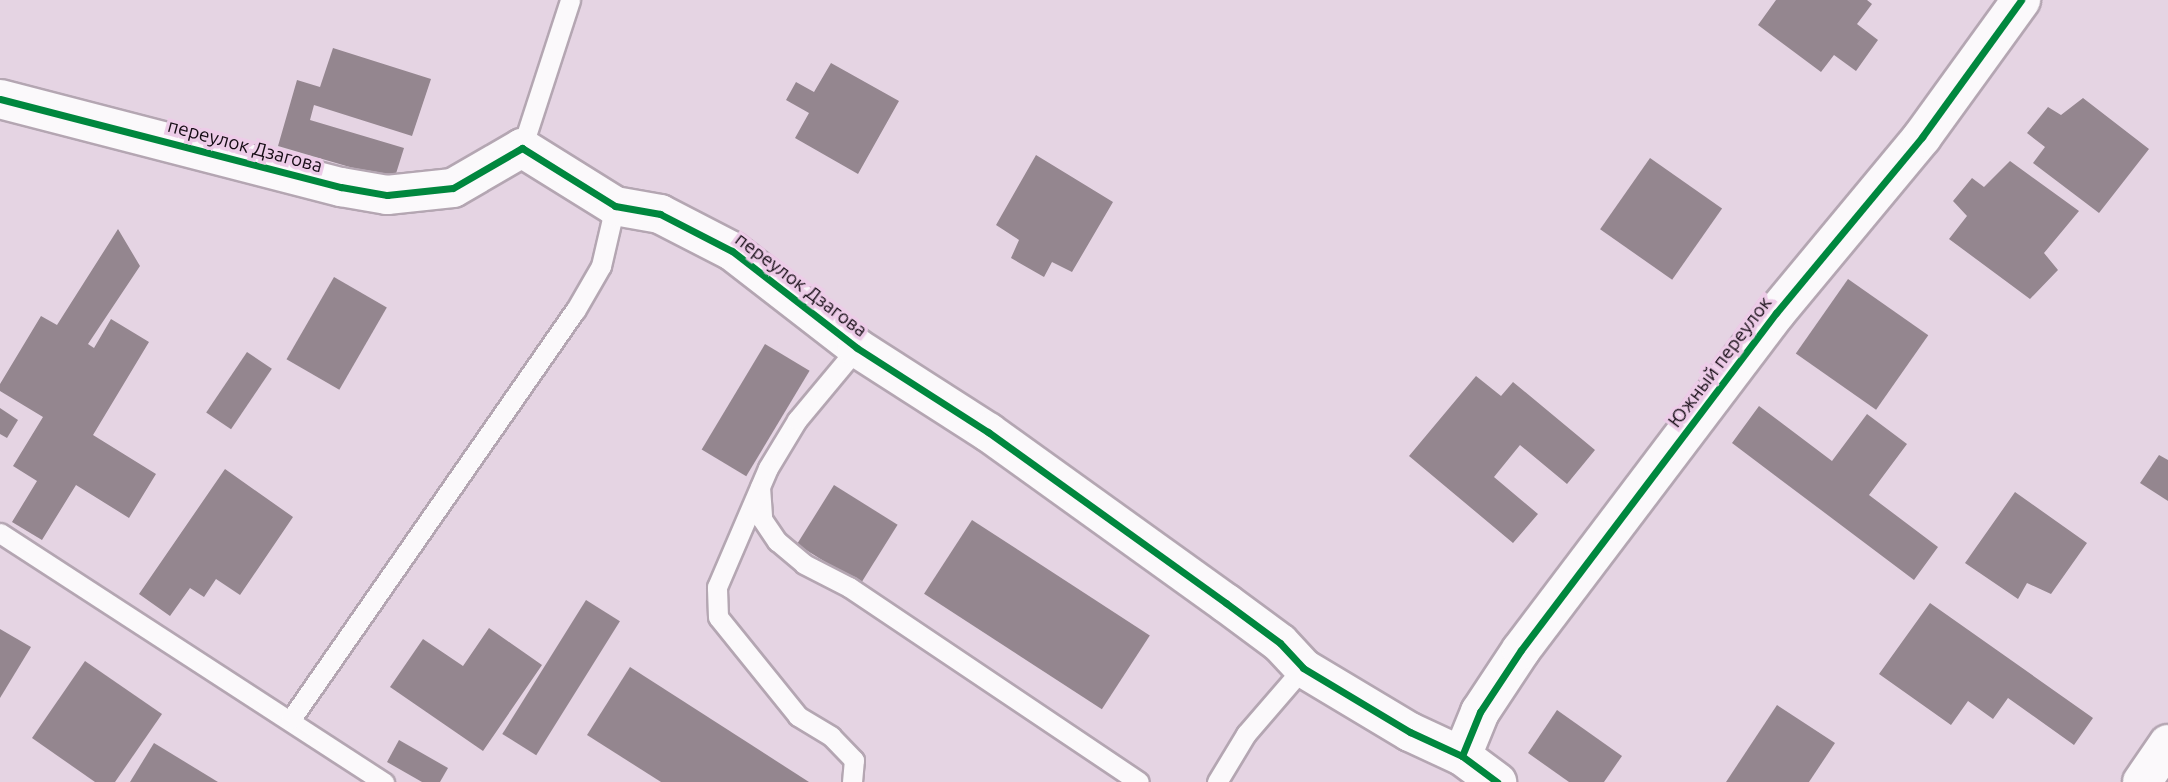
<!DOCTYPE html>
<meta charset="utf-8">
<style>
body{margin:0}
#map{position:relative;width:2168px;height:782px;overflow:hidden;background:#e5d4e3;font-family:Ubuntu,sans-serif}
div>[style]{position:absolute}
.building>*{inset:0;background:#94868f;transform-origin:0 0}
.roads{filter:drop-shadow(2px 0 #b4a6b2) drop-shadow(-2px 0 #b4a6b2) drop-shadow(0 2px #b4a6b2) drop-shadow(0 -2px #b4a6b2)}
.lane>*{height:19px;margin:-9.5px;padding:0 9.5px;transform-origin:9.5px;border-radius:9.5px;background:#fbf9fb}
.street>*{height:38px;margin:-19px;padding:0 19px;transform-origin:19px;border-radius:19px;background:#fbf9fb}
.cycleway>*{height:7px;margin:-3.5px;padding:0 3.5px;transform-origin:3.5px;border-radius:3.5px;background:#00873e}
span{translate:-50% -50%;white-space:nowrap;text-align:center;line-height:1.15;-webkit-text-stroke:7px #edcce8;paint-order:stroke}
.street-label{font-size:19px;color:#160c15}
</style>
<div id="map">
<div class="building">
<i style="clip-path:polygon(1776px 0,1867px 0,1872px 4px,1857px 24px,1878px 40px,1856px 71px,1834px 55px,1821px 72px,1758px 25px)"></i>
<i style="clip-path:polygon(333px 48px,431px 79px,412px 136px,314px 105px,310px 120px,404px 148px,394px 180px,278px 146px,297px 80px,320px 87px)"></i>
<i style="clip-path:polygon(831px 63px,899px 101px,858px 174px,795px 138px,809px 113px,786px 100px,796px 82px,814px 92px)"></i>
<i style="clip-path:polygon(2083px 98px,2149px 149px,2099px 213px,2033px 163px,2045px 147px,2027px 133px,2048px 107px,2061px 115px)"></i>
<i style="clip-path:polygon(1036px 155px,1113px 202px,1072px 272px,1052px 262px,1044px 277px,1011px 258px,1019px 240px,996px 225px)"></i>
<i style="left:1650px;top:158px;width:88px;height:87px;rotate:35deg"></i>
<i style="clip-path:polygon(2010px 161px,2079px 211px,2044px 253px,2058px 270px,2030px 299px,1949px 239px,1967px 216px,1953px 201px,1972px 178px,1984px 187px)"></i>
<i style="clip-path:polygon(118px 229px,140px 266px,88px 344px,94px 348px,111px 319px,149px 342px,93px 435px,156px 474px,129px 518px,76px 485px,42px 540px,12px 522px,37px 481px,13px 466px,43px 417px,0 391px,0 384px,41px 316px,57px 325px)"></i>
<i style="left:334px;top:277px;width:61px;height:95px;rotate:30deg"></i>
<i style="left:1848px;top:279px;width:98px;height:91px;rotate:35deg"></i>
<i style="left:765px;top:344px;width:52px;height:123px;rotate:31deg"></i>
<i style="left:247px;top:352px;width:30px;height:73px;rotate:34deg"></i>
<i style="clip-path:polygon(1476px 376px,1501px 396px,1513px 382px,1595px 450px,1567px 484px,1520px 445px,1494px 477px,1538px 514px,1513px 543px,1409px 456px)"></i>
<i style="clip-path:polygon(1759px 406px,1832px 461px,1867px 414px,1907px 444px,1869px 495px,1938px 547px,1914px 580px,1732px 443px)"></i>
<i style="clip-path:polygon(0 408px,18px 420px,7px 438px,0 434px)"></i>
<i style="clip-path:polygon(2159px 455px,2168px 460px,2168px 501px,2140px 483px)"></i>
<i style="clip-path:polygon(225px 469px,293px 517px,240px 595px,216px 579px,204px 597px,190px 588px,170px 616px,139px 594px)"></i>
<i style="left:834px;top:485px;width:75px;height:70px;rotate:32deg"></i>
<i style="clip-path:polygon(2015px 492px,2087px 543px,2051px 594px,2027px 583px,2018px 599px,1965px 563px)"></i>
<i style="left:972px;top:520px;width:212px;height:88px;rotate:33deg"></i>
<i style="left:586px;top:600px;width:40px;height:158px;rotate:32deg"></i>
<i style="clip-path:polygon(1930px 603px,2093px 718px,2074px 745px,2008px 698px,1993px 719px,1968px 701px,1951px 725px,1879px 674px)"></i>
<i style="clip-path:polygon(489px 628px,542px 665px,483px 751px,390px 687px,423px 639px,463px 666px)"></i>
<i style="clip-path:polygon(0 629px,31px 647px,0 698px)"></i>
<i style="clip-path:polygon(85px 661px,162px 714px,115px 782px,95px 782px,32px 738px)"></i>
<i style="clip-path:polygon(630px 667px,809px 782px,661px 782px,587px 735px)"></i>
<i style="clip-path:polygon(1777px 705px,1835px 743px,1809px 782px,1726px 782px)"></i>
<i style="clip-path:polygon(1557px 710px,1622px 756px,1604px 782px,1569px 782px,1528px 753px)"></i>
<i style="clip-path:polygon(399px 740px,448px 768px,440px 782px,422px 782px,387px 762px)"></i>
<i style="clip-path:polygon(154px 743px,218px 782px,130px 782px)"></i>
</div>
<div class="roads">
<div class="lane">
<i style="left:522px;top:148px;width:156px;rotate:-72deg"></i>
<i style="left:760px;top:487px;width:32px;rotate:86deg"></i>
<i style="left:762px;top:519px;width:27px;rotate:56deg"></i>
<i style="left:777px;top:541px;width:35px;rotate:40deg"></i>
<i style="left:804px;top:564px;width:51px;rotate:27.1deg"></i>
<i style="left:849px;top:587px;width:349px;rotate:33.9deg"></i>
<i style="left:0;top:533px;width:458px;rotate:33deg"></i>
<i style="left:291px;top:719px;width:497px;rotate:-55.2deg"></i>
<i style="left:575px;top:311px;width:52px;rotate:-60deg"></i>
<i style="left:601px;top:266px;width:62px;rotate:-76.9deg"></i>
<i style="left:852px;top:782px;width:22px;rotate:-85deg"></i>
<i style="left:854px;top:760px;width:33px;rotate:-134deg"></i>
<i style="left:831px;top:736px;width:39px;rotate:-149deg"></i>
<i style="left:798px;top:716px;width:127px;rotate:-128.9deg"></i>
<i style="left:718px;top:617px;width:30px;rotate:-92deg"></i>
<i style="left:717px;top:587px;width:129px;rotate:-66.8deg"></i>
<i style="left:768px;top:468px;width:56px;rotate:-58.9deg"></i>
<i style="left:797px;top:420px;width:94px;rotate:-50.2deg"></i>
<i style="left:1217px;top:782px;width:56px;rotate:-58.9deg"></i>
<i style="left:1246px;top:734px;width:87px;rotate:-49.2deg"></i>
</div>
<div class="street">
<i style="left:0;top:99px;width:352px;rotate:14.5deg"></i>
<i style="left:341px;top:187px;width:47px;rotate:9.9deg"></i>
<i style="left:387px;top:195px;width:66px;rotate:-6.1deg"></i>
<i style="left:453px;top:188px;width:80px;rotate:-30.1deg"></i>
<i style="left:522px;top:148px;width:110px;rotate:31.9deg"></i>
<i style="left:615px;top:206px;width:46px;rotate:10.1deg"></i>
<i style="left:660px;top:214px;width:81px;rotate:27.2deg"></i>
<i style="left:732px;top:251px;width:158px;rotate:37.8deg"></i>
<i style="left:857px;top:348px;width:156px;rotate:32.7deg"></i>
<i style="left:988px;top:432px;width:293px;rotate:35.7deg"></i>
<i style="left:1226px;top:603px;width:67px;rotate:36.5deg"></i>
<i style="left:1280px;top:643px;width:34px;rotate:47deg"></i>
<i style="left:1303px;top:668px;width:125px;rotate:30.9deg"></i>
<i style="left:1410px;top:732px;width:57px;rotate:24.8deg"></i>
<i style="left:1462px;top:756px;width:44px;rotate:36.6deg"></i>
<i style="left:1462px;top:756px;width:48px;rotate:-67.8deg"></i>
<i style="left:1480px;top:712px;width:74px;rotate:-56.5deg"></i>
<i style="left:1521px;top:650px;width:423px;rotate:-52.9deg"></i>
<i style="left:1776px;top:313px;width:229px;rotate:-50.3deg"></i>
<i style="left:1922px;top:137px;width:169px;rotate:-54.1deg"></i>
<i style="left:2142px;top:782px;width:46px;rotate:-55.6deg"></i>
</div>
</div>
<div class="cycleway">
<i style="left:0;top:99px;width:352px;rotate:14.5deg"></i>
<i style="left:341px;top:187px;width:47px;rotate:9.9deg"></i>
<i style="left:387px;top:195px;width:66px;rotate:-6.1deg"></i>
<i style="left:453px;top:188px;width:80px;rotate:-30.1deg"></i>
<i style="left:522px;top:148px;width:110px;rotate:31.9deg"></i>
<i style="left:615px;top:206px;width:46px;rotate:10.1deg"></i>
<i style="left:660px;top:214px;width:81px;rotate:27.2deg"></i>
<i style="left:732px;top:251px;width:158px;rotate:37.8deg"></i>
<i style="left:857px;top:348px;width:156px;rotate:32.7deg"></i>
<i style="left:988px;top:432px;width:293px;rotate:35.7deg"></i>
<i style="left:1226px;top:603px;width:67px;rotate:36.5deg"></i>
<i style="left:1280px;top:643px;width:34px;rotate:47deg"></i>
<i style="left:1303px;top:668px;width:125px;rotate:30.9deg"></i>
<i style="left:1410px;top:732px;width:57px;rotate:24.8deg"></i>
<i style="left:1462px;top:756px;width:44px;rotate:36.6deg"></i>
<i style="left:1462px;top:756px;width:48px;rotate:-67.8deg"></i>
<i style="left:1480px;top:712px;width:74px;rotate:-56.5deg"></i>
<i style="left:1521px;top:650px;width:423px;rotate:-52.9deg"></i>
<i style="left:1776px;top:313px;width:229px;rotate:-50.3deg"></i>
<i style="left:1922px;top:137px;width:169px;rotate:-54.1deg"></i>
</div>
<div class="street-label">
<span style="left:245px;top:146px;rotate:15deg">переулок Дзагова</span>
<span style="left:801px;top:285px;rotate:37deg">переулок Дзагова</span>
<span style="left:1720px;top:362px;rotate:-53deg">Южный переулок</span>
</div>
</div>
